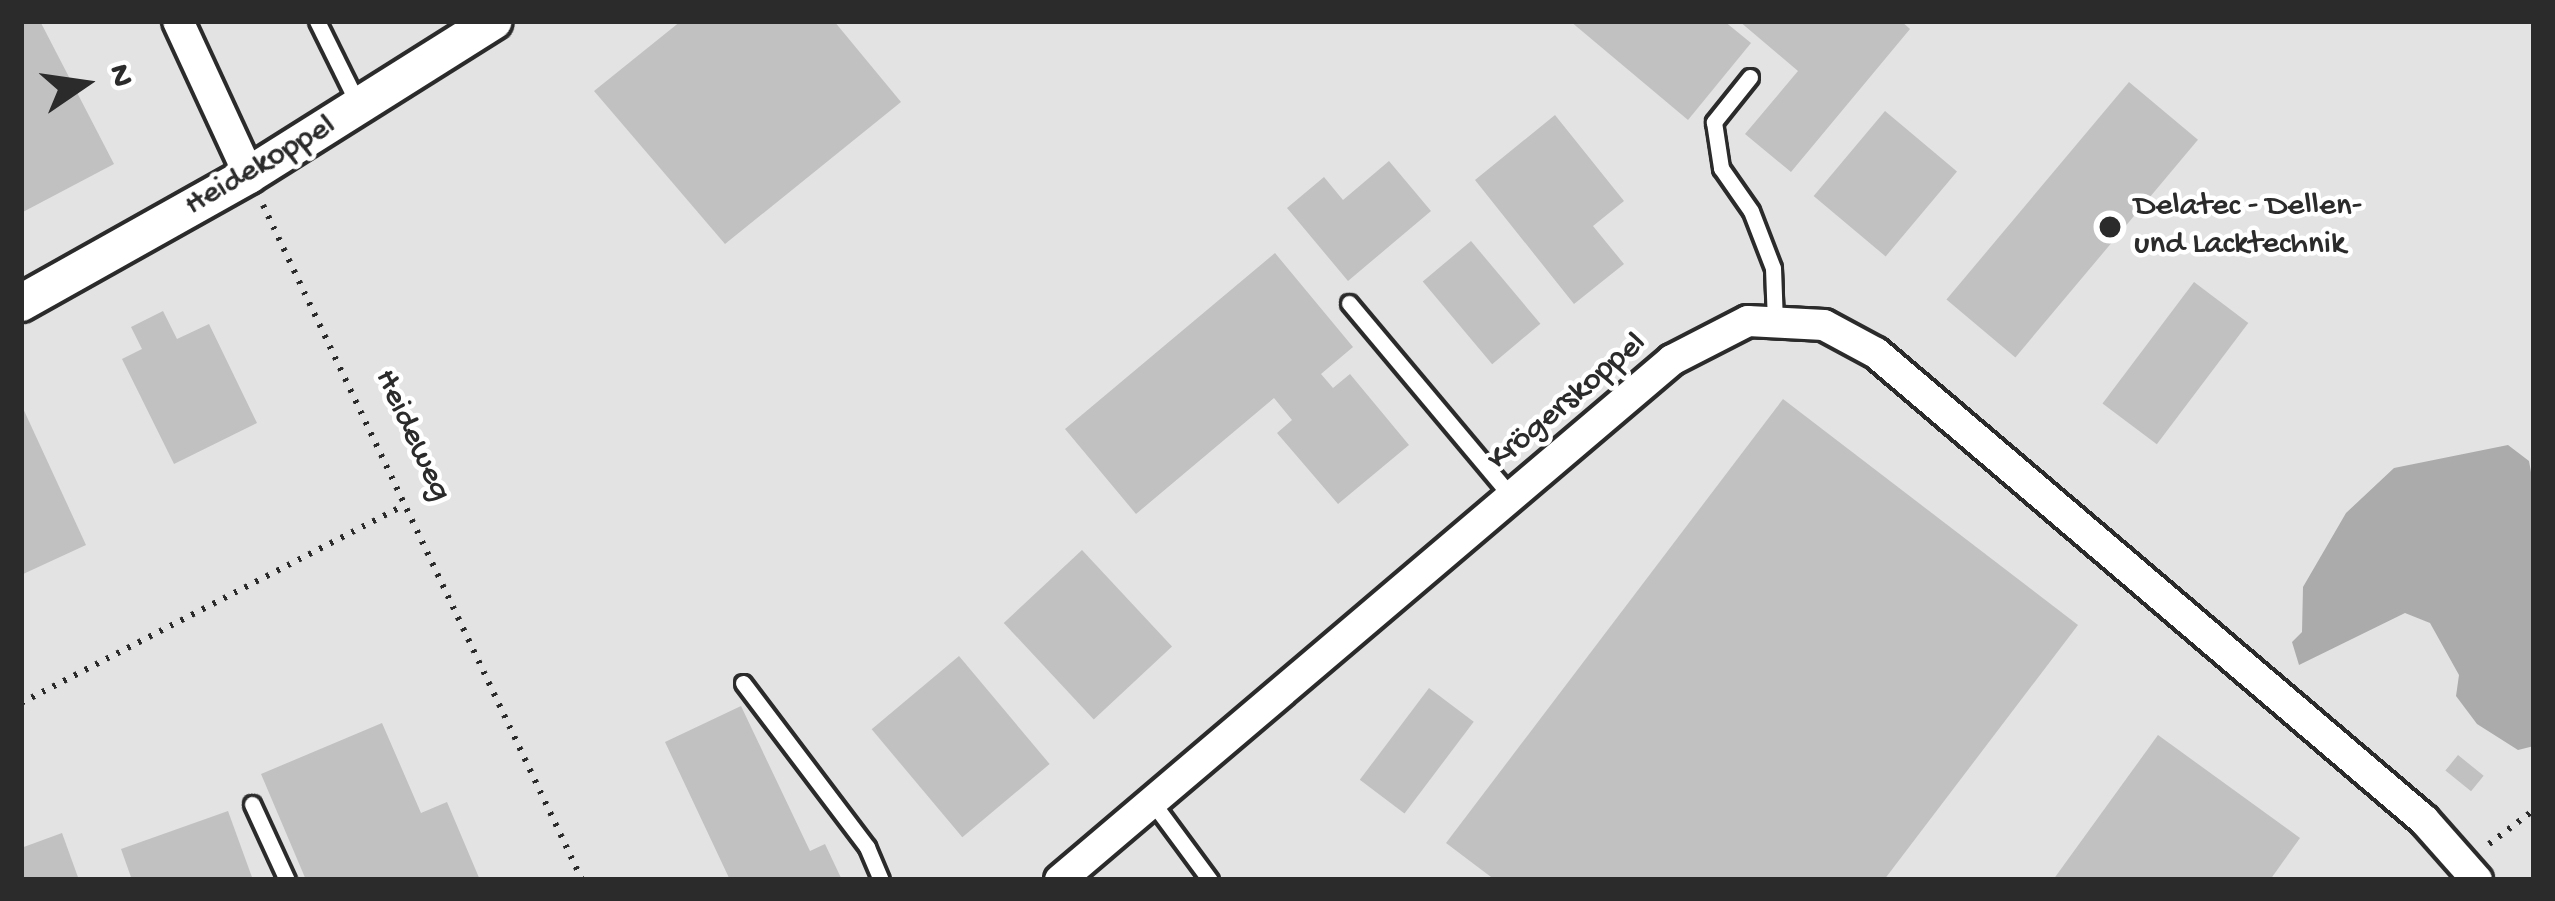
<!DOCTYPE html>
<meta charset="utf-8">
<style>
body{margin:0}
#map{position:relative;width:2555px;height:901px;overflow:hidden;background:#f2f2f2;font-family:"Gochi Hand",sans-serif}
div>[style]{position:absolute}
.built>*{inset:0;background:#e3e3e3;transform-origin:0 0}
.water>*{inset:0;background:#ababab}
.building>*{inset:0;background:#c1c1c1;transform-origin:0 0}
.path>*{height:6px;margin-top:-3px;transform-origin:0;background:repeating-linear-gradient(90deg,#2b2b2b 0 3px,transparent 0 12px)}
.roads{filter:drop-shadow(3px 0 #2b2b2b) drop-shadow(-3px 0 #2b2b2b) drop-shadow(0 3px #2b2b2b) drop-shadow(0 -3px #2b2b2b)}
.service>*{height:15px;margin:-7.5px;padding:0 7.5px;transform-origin:7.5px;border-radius:7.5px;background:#fff}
.minor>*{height:30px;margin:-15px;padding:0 15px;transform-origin:15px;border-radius:15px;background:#fff}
.tertiary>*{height:36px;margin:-18px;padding:0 18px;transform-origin:18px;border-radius:18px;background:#fff}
.dots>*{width:33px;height:33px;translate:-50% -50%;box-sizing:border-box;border:6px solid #fff;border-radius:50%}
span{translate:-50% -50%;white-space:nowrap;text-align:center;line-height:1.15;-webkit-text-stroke:9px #fff;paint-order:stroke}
.street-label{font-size:33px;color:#2b2b2b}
.poi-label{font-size:33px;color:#2b2b2b}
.left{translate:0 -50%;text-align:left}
.frame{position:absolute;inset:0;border:24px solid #2b2b2b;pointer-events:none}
.north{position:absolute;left:24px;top:24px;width:120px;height:120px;-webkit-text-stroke:9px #fff;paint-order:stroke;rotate:77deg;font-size:33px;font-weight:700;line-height:48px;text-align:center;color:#2b2b2b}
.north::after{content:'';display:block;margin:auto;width:42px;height:54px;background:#2b2b2b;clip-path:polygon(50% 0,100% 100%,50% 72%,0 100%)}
</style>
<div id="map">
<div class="built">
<i style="left:21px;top:21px;width:2513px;height:859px"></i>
</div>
<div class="water">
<i style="clip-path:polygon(2508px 445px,2529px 461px,2534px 489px,2534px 746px,2518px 750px,2477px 724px,2456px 696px,2459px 675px,2430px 623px,2405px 613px,2299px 665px,2292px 642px,2302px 632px,2303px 587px,2346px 513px,2394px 468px)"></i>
</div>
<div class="building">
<i style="clip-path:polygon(21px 21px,40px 21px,114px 164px,21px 213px)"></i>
<i style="clip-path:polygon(681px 21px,834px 21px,901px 102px,725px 244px,594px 91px)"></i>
<i style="clip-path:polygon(1570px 21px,1724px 21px,1751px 43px,1688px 120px)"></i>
<i style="clip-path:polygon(1739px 21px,1901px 21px,1910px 29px,1791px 172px,1745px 134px,1798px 71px)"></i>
<i style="left:2129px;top:82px;width:90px;height:284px;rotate:40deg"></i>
<i style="left:1885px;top:111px;width:94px;height:111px;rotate:40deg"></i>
<i style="clip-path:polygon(1555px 115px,1624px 201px,1593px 226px,1624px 264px,1574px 304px,1475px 180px)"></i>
<i style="clip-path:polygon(1389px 161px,1431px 211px,1348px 281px,1287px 208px,1324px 177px,1343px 200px)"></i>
<i style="left:1471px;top:241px;width:108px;height:63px;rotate:50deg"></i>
<i style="clip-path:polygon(1275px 253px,1353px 347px,1321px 374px,1333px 388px,1350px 374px,1409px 445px,1338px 504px,1277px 433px,1292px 420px,1274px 398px,1136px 514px,1065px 429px)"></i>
<i style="left:2194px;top:282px;width:68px;height:152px;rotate:37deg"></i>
<i style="clip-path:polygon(163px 311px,177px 339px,209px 324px,257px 423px,174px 464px,122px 359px,142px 349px,131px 327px)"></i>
<i style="clip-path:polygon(1783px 399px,2078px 625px,1884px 880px,1495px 880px,1446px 843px)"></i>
<i style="clip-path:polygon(21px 404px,86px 545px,21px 575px)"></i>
<i style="left:1082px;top:550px;width:132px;height:107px;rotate:47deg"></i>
<i style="left:959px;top:656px;width:141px;height:114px;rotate:50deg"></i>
<i style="left:1429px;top:688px;width:56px;height:115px;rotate:37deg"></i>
<i style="clip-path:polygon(741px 706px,810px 851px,825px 844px,842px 880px,730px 880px,665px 742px)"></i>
<i style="clip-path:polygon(382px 723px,421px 813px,447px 802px,480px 880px,306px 880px,261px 774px)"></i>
<i style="clip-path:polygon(2158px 735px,2300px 838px,2270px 880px,2053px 880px)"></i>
<i style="left:2458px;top:755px;width:33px;height:20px;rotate:39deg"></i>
<i style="clip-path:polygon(228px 811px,253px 880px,132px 880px,121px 849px)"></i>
<i style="clip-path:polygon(62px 833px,79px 880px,21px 880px,21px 848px)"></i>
</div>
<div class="path">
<i style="left:263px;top:205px;width:747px;rotate:64.7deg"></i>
<i style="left:21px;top:703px;width:431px;rotate:-27.3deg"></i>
<i style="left:2489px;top:844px;width:56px;rotate:-37.1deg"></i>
</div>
<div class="roads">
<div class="service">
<i style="left:317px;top:21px;width:95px;rotate:63.7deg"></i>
<i style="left:1750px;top:77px;width:58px;rotate:128.7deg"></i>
<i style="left:1714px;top:122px;width:47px;rotate:81.3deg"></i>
<i style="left:1721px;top:168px;width:52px;rotate:55.1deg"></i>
<i style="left:1751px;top:211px;width:61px;rotate:68.9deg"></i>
<i style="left:1773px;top:268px;width:55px;rotate:87.9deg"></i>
<i style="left:1349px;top:303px;width:253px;rotate:50deg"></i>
<i style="left:743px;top:683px;width:206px;rotate:52.9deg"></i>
<i style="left:867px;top:847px;width:36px;rotate:67deg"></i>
<i style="left:1153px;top:803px;width:96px;rotate:53.5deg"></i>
<i style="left:252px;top:804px;width:84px;rotate:65.3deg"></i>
</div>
<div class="minor">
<i style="left:178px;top:21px;width:170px;rotate:65.2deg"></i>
<i style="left:1060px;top:880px;width:803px;rotate:-40.35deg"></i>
<i style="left:1672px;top:360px;width:85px;rotate:-27.2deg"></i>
<i style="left:1748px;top:321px;width:76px;rotate:3deg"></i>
<i style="left:1824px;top:325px;width:59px;rotate:28.3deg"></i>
<i style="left:1876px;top:353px;width:720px;rotate:40.44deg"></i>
<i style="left:2424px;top:820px;width:80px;rotate:48.5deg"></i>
</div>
<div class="tertiary">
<i style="left:21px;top:303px;width:261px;rotate:-29.3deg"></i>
<i style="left:249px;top:175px;width:289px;rotate:-32.2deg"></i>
</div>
</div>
<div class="dots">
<i style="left:2110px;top:227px;background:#2b2b2b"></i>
</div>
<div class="street-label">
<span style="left:261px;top:167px;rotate:-30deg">Heidekoppel</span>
<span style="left:1568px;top:403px;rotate:-40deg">Krögerskoppel</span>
<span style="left:411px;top:436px;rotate:65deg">Heideweg</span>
</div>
<div class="poi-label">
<span class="left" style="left:2134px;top:227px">Delatec - Dellen-<br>und Lacktechnik</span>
</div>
<div class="frame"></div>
<div class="north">N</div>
</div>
